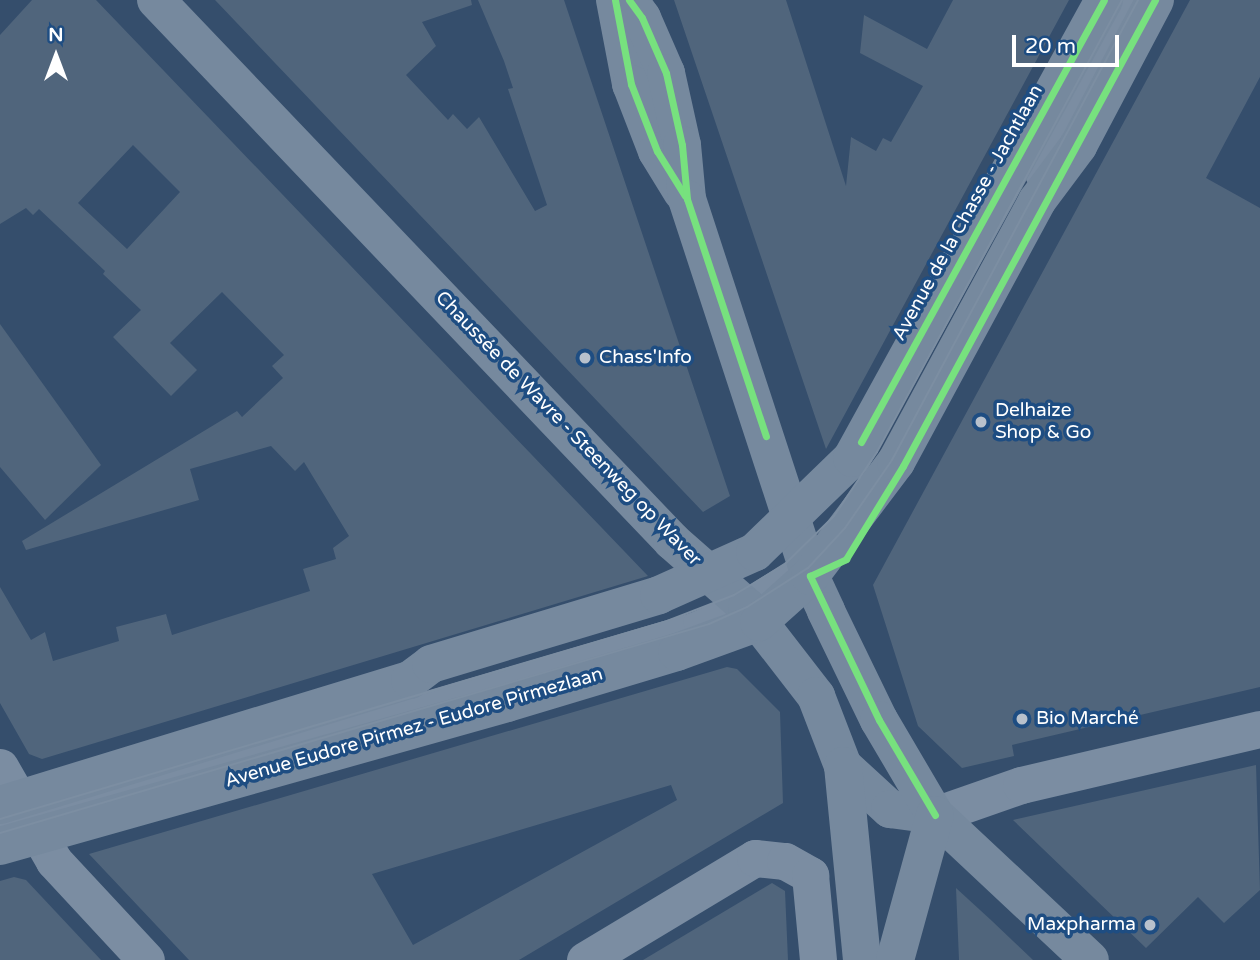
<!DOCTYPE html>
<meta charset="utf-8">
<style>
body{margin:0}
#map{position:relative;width:1260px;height:960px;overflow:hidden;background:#354e6c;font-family:"Varela Round",sans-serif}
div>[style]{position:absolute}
.building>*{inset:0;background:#50657c}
.lane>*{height:18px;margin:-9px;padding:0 9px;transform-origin:9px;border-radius:9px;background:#7b8da2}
.street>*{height:37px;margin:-18.5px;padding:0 18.5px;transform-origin:18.5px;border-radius:18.5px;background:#7b8da2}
.secondary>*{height:38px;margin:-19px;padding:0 19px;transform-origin:19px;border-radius:19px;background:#76899e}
.tram>*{height:2px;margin:-1px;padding:0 1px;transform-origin:1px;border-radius:1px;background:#7c8ea2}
.cycleway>*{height:7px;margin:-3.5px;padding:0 3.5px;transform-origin:3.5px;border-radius:3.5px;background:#77e17e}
.dots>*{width:19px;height:19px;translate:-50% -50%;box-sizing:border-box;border:4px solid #1e4d82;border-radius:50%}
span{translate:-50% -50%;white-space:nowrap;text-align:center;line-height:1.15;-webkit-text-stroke:7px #1e4d82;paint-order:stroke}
.street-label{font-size:19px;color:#fff}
.poi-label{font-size:19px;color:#fff}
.left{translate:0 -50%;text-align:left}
.right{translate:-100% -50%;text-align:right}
.north{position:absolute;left:21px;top:21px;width:70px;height:70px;-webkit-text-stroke:5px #1e4d82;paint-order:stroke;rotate:0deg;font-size:19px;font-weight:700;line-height:28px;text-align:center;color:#fff}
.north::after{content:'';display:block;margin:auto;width:24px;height:32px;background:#fff;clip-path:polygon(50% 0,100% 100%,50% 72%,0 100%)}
.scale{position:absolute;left:1012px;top:35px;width:107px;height:32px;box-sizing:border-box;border:4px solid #fff;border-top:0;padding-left:9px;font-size:21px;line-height:24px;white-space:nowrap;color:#fff;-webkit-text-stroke:5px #1e4d82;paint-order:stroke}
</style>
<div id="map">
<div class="building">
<i style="clip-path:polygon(evenodd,32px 0,96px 0,648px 576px,42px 759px,29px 754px,0 703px,0 587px,31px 640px,45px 632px,53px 661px,119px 641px,116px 627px,166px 614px,172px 635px,310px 591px,303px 569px,336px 559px,333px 548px,349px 536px,304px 462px,295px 471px,271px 446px,190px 469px,199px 500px,26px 550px,22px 541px,237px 411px,242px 417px,283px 378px,272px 366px,284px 355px,222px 292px,170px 343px,197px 370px,171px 396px,113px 337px,141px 310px,103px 274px,105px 271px,39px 209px,33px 215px,26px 208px,0 224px,0 35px,32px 0,133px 145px,180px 192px,127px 249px,78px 203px,133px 145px)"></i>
<i style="clip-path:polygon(215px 0,471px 0,472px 5px,422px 22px,436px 46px,406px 75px,448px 120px,453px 114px,467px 129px,479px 117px,535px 211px,547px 205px,508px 89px,513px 88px,504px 61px,478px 0,564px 0,730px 496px,703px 512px)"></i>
<i style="clip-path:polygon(674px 0,786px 0,846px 186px,851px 137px,876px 151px,883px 138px,891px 142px,923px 86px,860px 53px,864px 15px,927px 49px,953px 0,1069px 0,826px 449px)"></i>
<i style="clip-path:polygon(1190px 0,1260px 0,1260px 77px,1206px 178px,1260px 208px,1260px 687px,1012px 745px,1014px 756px,962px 768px,918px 726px,873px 585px)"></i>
<i style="clip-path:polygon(0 324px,101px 465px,45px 520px,0 467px)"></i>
<i style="clip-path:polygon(evenodd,727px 667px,737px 669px,780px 712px,783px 803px,519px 960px,189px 960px,89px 854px,727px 667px,671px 785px,677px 800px,413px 945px,372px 874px,671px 785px)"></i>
<i style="clip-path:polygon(1256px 765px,1260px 890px,1224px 923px,1198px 897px,1146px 948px,1013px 820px)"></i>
<i style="clip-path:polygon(14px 877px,26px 880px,101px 960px,0 960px,0 881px)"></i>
<i style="clip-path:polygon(772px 883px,785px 891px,788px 960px,643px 960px)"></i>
<i style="clip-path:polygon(956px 888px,992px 921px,1033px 960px,959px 960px)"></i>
</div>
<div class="lane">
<i style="left:1035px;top:178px;width:202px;rotate:-61.9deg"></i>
<i style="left:0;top:826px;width:721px;rotate:-16.43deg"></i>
<i style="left:692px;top:622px;width:53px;rotate:-23.2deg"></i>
<i style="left:741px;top:601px;width:62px;rotate:-32.4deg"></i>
</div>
<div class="street">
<i style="left:0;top:767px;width:108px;rotate:60.1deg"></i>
<i style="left:54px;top:861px;width:135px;rotate:47.1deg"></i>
<i style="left:935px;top:815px;width:91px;rotate:-19.2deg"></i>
<i style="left:1021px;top:785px;width:245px;rotate:-13.2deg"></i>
<i style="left:585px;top:960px;width:198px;rotate:-31deg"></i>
<i style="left:755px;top:858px;width:30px;rotate:6deg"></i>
<i style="left:785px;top:861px;width:29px;rotate:29deg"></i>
<i style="left:810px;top:875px;width:85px;rotate:84.6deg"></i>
</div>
<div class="secondary">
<i style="left:156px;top:0;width:748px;rotate:46.35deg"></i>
<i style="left:672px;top:541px;width:100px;rotate:41.3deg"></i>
<i style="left:747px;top:607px;width:113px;rotate:52.2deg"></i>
<i style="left:816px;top:696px;width:75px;rotate:68.9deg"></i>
<i style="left:843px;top:766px;width:64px;rotate:42.5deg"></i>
<i style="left:890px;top:809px;width:45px;rotate:7.6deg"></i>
<i style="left:615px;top:0;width:86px;rotate:79.2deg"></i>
<i style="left:631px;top:84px;width:72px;rotate:68.8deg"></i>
<i style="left:657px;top:151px;width:48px;rotate:58.6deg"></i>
<i style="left:629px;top:0;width:22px;rotate:54deg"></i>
<i style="left:642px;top:18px;width:60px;rotate:66.4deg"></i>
<i style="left:666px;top:73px;width:74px;rotate:77.5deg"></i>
<i style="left:682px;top:145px;width:54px;rotate:84.7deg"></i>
<i style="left:687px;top:199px;width:397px;rotate:71.9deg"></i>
<i style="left:810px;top:576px;width:38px;rotate:65deg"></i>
<i style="left:826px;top:611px;width:121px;rotate:64.1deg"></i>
<i style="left:879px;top:720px;width:110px;rotate:59.5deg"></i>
<i style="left:935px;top:815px;width:212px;rotate:43.1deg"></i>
<i style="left:843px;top:766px;width:195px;rotate:84.4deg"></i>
<i style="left:0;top:805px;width:429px;rotate:-17deg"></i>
<i style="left:410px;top:680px;width:26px;rotate:-37deg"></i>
<i style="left:431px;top:664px;width:238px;rotate:-16.8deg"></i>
<i style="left:659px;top:595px;width:105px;rotate:-24.1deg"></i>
<i style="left:755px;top:552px;width:135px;rotate:-44.1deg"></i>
<i style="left:852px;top:458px;width:523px;rotate:-61.18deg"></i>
<i style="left:0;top:846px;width:527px;rotate:-15.75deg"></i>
<i style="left:507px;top:703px;width:177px;rotate:-16.7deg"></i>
<i style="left:677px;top:652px;width:87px;rotate:-20.1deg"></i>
<i style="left:759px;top:622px;width:69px;rotate:-42deg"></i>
<i style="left:810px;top:576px;width:143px;rotate:-53deg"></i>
<i style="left:896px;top:462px;width:297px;rotate:-61.6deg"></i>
<i style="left:1037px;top:201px;width:69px;rotate:-53.3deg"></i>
<i style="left:1078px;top:146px;width:165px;rotate:-62.2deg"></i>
<i style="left:895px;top:960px;width:150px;rotate:-74.6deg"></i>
</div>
<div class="tram">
<i style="left:0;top:819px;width:696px;rotate:-16.53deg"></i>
<i style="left:667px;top:621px;width:72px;rotate:-21.2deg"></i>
<i style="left:734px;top:595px;width:58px;rotate:-31deg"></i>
<i style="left:784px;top:565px;width:70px;rotate:-44.4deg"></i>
<i style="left:834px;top:516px;width:77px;rotate:-56.1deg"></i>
<i style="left:877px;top:452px;width:514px;rotate:-61.54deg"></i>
<i style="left:0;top:833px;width:739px;rotate:-16.42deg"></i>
<i style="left:709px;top:624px;width:42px;rotate:-24.1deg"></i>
<i style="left:747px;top:607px;width:72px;rotate:-32.6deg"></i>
<i style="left:808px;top:568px;width:54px;rotate:-47.2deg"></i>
<i style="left:845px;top:528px;width:83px;rotate:-55.3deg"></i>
<i style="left:892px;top:460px;width:522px;rotate:-61.86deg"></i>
</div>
<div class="cycleway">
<i style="left:615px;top:0;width:86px;rotate:79.2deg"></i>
<i style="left:631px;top:84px;width:72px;rotate:68.8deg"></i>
<i style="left:657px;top:151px;width:53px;rotate:58.1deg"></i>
<i style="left:629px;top:0;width:22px;rotate:54deg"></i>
<i style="left:642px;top:18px;width:60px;rotate:66.4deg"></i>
<i style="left:666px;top:73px;width:74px;rotate:77.5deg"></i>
<i style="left:682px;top:145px;width:54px;rotate:84.7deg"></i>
<i style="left:687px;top:199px;width:250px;rotate:71.6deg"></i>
<i style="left:861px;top:442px;width:504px;rotate:-61.2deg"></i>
<i style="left:935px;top:815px;width:110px;rotate:-120.5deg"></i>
<i style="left:879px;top:720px;width:160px;rotate:-115.6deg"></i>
<i style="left:810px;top:576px;width:40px;rotate:-25deg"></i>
<i style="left:846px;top:559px;width:109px;rotate:-58.5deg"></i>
<i style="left:903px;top:466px;width:530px;rotate:-61.6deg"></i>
</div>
<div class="dots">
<i style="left:585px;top:358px;background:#b8c1cc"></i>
<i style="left:981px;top:422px;background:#b8c1cc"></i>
<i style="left:1022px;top:719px;background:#b8c1cc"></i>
<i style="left:1150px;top:925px;background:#b8c1cc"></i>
</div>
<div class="street-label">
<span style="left:968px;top:213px;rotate:-61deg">Avenue de la Chasse - Jachtlaan</span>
<span style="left:568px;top:429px;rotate:46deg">Chaussée de Wavre - Steenweg op Waver</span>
<span style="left:414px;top:728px;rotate:-16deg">Avenue Eudore Pirmez - Eudore Pirmezlaan</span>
</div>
<div class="poi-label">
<span class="left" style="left:599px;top:358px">Chass'Info</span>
<span class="left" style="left:995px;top:422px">Delhaize<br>Shop &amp; Go</span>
<span class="left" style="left:1036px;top:719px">Bio Marché</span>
<span class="right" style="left:1136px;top:925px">Maxpharma</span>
</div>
<div class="north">N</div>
<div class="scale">20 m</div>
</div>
